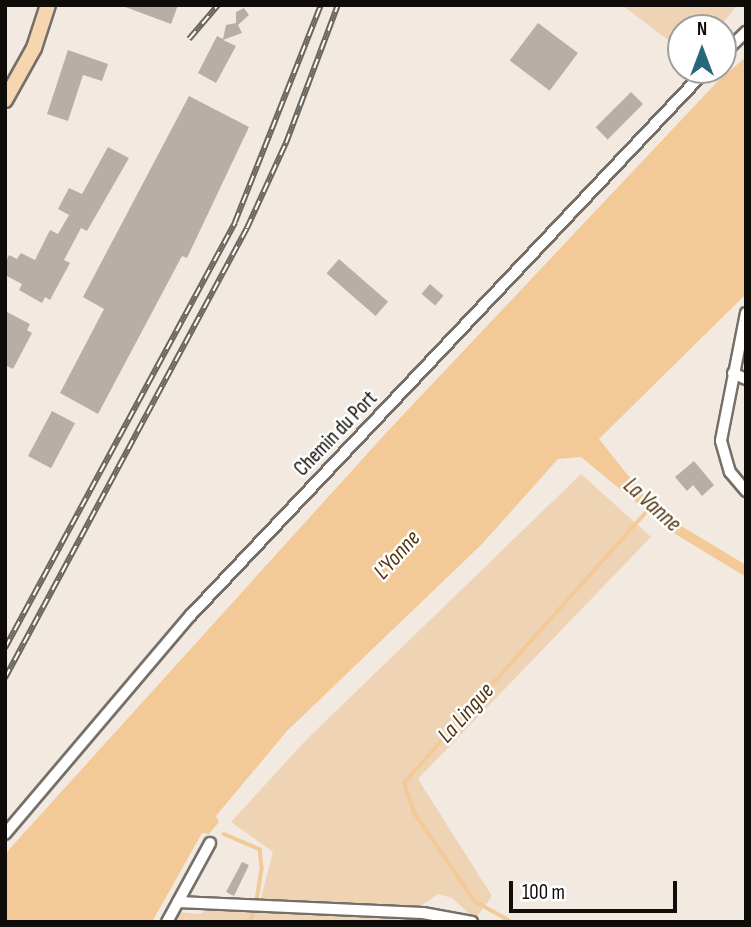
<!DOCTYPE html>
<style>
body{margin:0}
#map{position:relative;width:751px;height:927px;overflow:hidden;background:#f2eae1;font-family:"Sofia Sans Condensed",sans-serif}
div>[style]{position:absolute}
.green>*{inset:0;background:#eed3b5}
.water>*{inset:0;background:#f4c998}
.stream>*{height:3.5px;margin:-1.75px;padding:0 1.75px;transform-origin:1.75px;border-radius:1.75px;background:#f4c998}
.building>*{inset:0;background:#b7afa7;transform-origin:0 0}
.roads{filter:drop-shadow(2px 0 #766f68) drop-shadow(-2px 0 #766f68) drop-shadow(0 2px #766f68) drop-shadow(0 -2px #766f68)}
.minor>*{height:10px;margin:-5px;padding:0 5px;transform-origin:5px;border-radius:5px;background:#fff}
.major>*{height:14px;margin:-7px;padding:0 7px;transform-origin:7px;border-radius:7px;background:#f5d6b0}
.rail>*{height:6px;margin-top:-3px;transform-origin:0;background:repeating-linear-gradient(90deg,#fff 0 10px,#6a655f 0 20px);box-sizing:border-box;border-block:2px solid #6a655f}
span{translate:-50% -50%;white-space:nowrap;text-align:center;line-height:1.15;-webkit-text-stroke:5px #fff;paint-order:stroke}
.street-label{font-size:21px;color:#0f0c09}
.water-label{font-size:23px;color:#52350f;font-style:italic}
.frame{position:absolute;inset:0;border:7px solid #0f0c09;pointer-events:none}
.north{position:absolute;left:667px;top:14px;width:70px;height:70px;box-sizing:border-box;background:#fff;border:2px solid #9f9e9d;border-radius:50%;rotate:0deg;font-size:19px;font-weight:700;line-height:28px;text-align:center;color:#0f0c09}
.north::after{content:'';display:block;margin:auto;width:24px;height:32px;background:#26687b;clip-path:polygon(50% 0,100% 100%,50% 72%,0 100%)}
.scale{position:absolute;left:509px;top:881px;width:168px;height:32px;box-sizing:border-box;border:4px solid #0f0c09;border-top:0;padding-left:9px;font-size:21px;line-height:24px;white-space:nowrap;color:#0f0c09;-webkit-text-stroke:5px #fff;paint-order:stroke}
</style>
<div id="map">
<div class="green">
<i style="clip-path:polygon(622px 5px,737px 5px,719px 28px,681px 28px,681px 50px)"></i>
<i style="clip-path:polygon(581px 474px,651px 537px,418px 779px,492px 896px,475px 919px,452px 898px,438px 894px,415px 910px,260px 902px,273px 852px,231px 822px,306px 740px)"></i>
<i style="clip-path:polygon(210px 909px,415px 917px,454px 922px,172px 922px,178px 912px,200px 914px)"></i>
</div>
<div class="water">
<i style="clip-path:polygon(746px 57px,746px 294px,599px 439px,646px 498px,673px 521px,746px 565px,746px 577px,672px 532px,581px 457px,558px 459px,482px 544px,287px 731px,216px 816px,219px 822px,209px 834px,202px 833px,152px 922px,5px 922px,5px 854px,386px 433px,718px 81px)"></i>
</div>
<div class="stream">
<i style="left:224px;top:834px;width:39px;rotate:23deg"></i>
<i style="left:260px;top:849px;width:20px;rotate:84deg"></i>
<i style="left:262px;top:869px;width:32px;rotate:99deg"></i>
<i style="left:250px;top:922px;width:12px;rotate:-70deg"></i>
<i style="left:511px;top:922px;width:41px;rotate:-150.9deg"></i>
<i style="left:475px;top:902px;width:108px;rotate:-124.4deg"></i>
<i style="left:414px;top:813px;width:32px;rotate:-108deg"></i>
<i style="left:404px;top:783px;width:366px;rotate:-48.2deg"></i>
</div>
<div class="building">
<i style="clip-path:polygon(120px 5px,178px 5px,171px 24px)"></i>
<i style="clip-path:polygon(244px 8px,249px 15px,238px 25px,242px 33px,223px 40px,236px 46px,216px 83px,198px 73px,217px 36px,223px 39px,226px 25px,236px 23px,236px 12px)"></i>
<i style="left:538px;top:23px;width:50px;height:47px;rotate:37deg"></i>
<i style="clip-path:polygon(68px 50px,108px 64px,102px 81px,83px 75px,68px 121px,47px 114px)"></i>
<i style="left:631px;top:92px;width:17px;height:50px;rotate:45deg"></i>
<i style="clip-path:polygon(189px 96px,249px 127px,187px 258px,182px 256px,98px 414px,60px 393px,104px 309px,83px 297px)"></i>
<i style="clip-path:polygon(108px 147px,129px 158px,87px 231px,81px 228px,64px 260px,70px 263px,50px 300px,45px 297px,42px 303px,19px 290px,22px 284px,5px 275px,5px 263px,9px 255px,17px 259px,21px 253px,35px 260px,50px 230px,58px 234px,69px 215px,58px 209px,69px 188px,82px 194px)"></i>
<i style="left:339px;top:259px;width:65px;height:19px;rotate:41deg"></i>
<i style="left:430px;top:284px;width:18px;height:13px;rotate:41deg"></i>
<i style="clip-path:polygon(5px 311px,30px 324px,27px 330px,32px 333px,13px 369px,5px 365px)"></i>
<i style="left:52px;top:411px;width:26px;height:51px;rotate:28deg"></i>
<i style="clip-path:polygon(694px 461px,714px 485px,702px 496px,693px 485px,687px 491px,675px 477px)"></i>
<i style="clip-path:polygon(242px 862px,249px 865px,234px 896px,226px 892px)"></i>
</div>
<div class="roads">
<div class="minor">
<i style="left:723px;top:54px;width:32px;rotate:-44deg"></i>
<i style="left:746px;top:313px;width:130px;rotate:101.1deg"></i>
<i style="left:721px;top:441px;width:32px;rotate:74deg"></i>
<i style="left:730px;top:472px;width:25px;rotate:50deg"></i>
<i style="left:733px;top:373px;width:14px;rotate:25deg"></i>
<i style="left:5px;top:834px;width:287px;rotate:-49.7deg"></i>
<i style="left:191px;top:615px;width:750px;rotate:-46.62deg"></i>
<i style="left:178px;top:902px;width:245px;rotate:2.6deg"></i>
<i style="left:423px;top:913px;width:50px;rotate:10.4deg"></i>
<i style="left:167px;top:922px;width:90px;rotate:-61.4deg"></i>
</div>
<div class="major">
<i style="left:5px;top:100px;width:60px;rotate:-60.9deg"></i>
<i style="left:34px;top:48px;width:45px;rotate:-72deg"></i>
</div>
</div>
<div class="rail">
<i style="left:189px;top:39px;width:45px;rotate:-49.5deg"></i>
<i style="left:5px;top:648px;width:484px;rotate:-61.6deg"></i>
<i style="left:235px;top:222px;width:233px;rotate:-68.4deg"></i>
<i style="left:5px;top:678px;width:511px;rotate:-61.73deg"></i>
<i style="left:247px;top:228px;width:94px;rotate:-65.4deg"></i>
<i style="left:286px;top:143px;width:147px;rotate:-69.4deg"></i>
</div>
<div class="street-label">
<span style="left:336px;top:434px;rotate:-46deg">Chemin du Port</span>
</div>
<div class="water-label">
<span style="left:652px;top:505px;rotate:42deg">La Vanne</span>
<span style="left:397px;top:555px;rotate:-48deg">L'Yonne</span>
<span style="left:466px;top:713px;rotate:-48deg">La Lingue</span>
</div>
<div class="frame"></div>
<div class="north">N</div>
<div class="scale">100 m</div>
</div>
